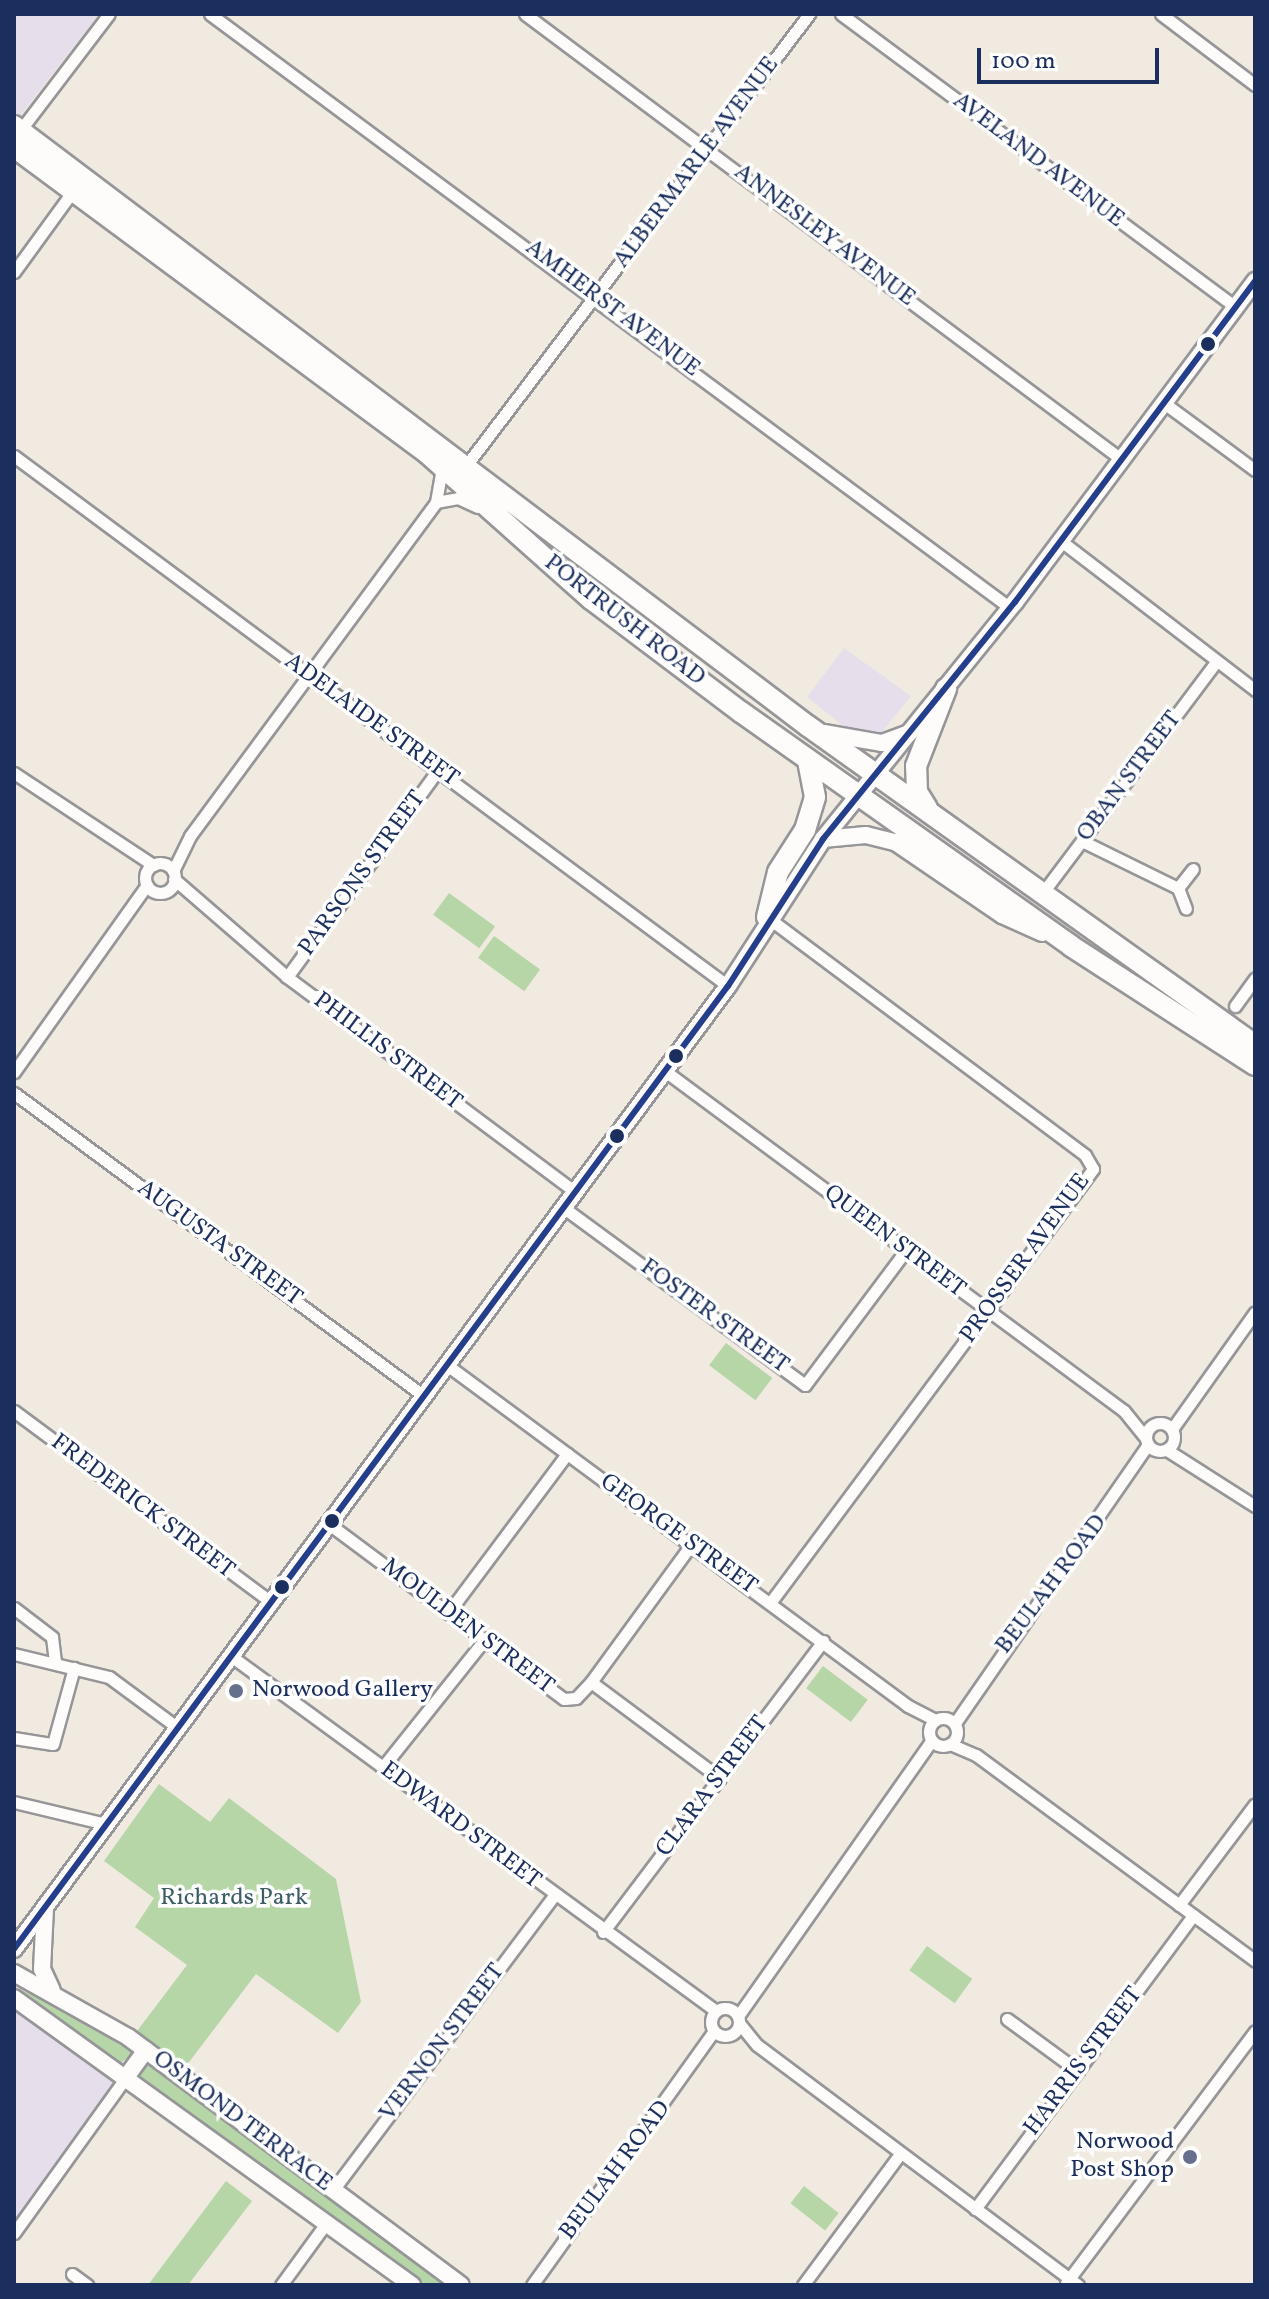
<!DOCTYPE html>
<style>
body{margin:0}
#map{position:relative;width:1269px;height:2299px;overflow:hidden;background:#f0eae0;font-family:Vollkorn,serif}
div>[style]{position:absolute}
.built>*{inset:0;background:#e7deeb}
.green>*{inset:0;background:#b7d6a8;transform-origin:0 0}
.roads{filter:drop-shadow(2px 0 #969699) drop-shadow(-2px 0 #969699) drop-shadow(0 2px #969699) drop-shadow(0 -2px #969699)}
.street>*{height:11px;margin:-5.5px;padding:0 5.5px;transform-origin:5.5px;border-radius:5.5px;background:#fdfcfa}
.street>.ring{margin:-5.5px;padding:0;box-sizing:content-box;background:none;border:11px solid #fdfcfa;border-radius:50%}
.secondary>*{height:16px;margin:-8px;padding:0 8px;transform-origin:8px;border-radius:8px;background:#fdfcfa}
.highway>*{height:20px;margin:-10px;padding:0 10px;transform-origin:10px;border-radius:10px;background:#fdfcfa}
.bus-1>*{height:6px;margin:-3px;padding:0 3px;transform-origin:3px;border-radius:3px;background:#243e8c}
.dots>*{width:22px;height:22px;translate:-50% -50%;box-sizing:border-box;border:4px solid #fff;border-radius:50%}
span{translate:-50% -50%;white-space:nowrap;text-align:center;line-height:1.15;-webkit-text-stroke:7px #fff;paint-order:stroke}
.street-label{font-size:24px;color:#1b2f5e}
.poi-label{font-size:24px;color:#1b2f5e}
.left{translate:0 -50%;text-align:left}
.right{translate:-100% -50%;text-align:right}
.park-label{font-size:24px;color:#3c5c66}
.frame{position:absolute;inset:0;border:16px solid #1b2f5e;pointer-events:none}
.scale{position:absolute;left:977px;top:48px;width:182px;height:36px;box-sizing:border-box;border:4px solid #1b2f5e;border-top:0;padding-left:10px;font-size:24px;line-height:28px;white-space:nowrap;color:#1b2f5e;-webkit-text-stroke:6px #fff;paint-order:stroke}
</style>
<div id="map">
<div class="built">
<i style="clip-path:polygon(14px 14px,99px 14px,20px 116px,14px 112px)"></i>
<i style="clip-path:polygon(844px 648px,911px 696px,881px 733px,847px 729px,807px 697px)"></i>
<i style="clip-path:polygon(14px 1998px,127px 2076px,14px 2233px)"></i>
</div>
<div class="green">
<i style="left:449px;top:893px;width:57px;height:27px;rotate:36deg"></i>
<i style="left:494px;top:936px;width:57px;height:27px;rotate:36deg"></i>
<i style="left:726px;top:1343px;width:58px;height:28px;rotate:37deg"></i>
<i style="left:823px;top:1666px;width:56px;height:28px;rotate:37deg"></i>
<i style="clip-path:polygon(159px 1784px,210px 1822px,229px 1798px,336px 1879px,361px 2002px,338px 2033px,256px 1974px,180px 2074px,131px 2039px,187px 1965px,135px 1927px,154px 1898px,104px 1861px)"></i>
<i style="left:927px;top:1946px;width:56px;height:30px;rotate:36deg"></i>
<i style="clip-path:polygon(20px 1990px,85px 2016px,133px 2053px,121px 2063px)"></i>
<i style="clip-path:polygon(150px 2062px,452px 2285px,420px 2285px,144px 2081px,140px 2075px)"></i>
<i style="clip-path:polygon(226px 2181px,252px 2201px,188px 2285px,148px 2285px)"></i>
<i style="left:804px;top:2186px;width:44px;height:22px;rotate:38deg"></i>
</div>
<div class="roads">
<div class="street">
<i style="left:210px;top:14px;width:996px;rotate:36.59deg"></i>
<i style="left:525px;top:14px;width:744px;rotate:36.75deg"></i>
<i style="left:841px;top:14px;width:491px;rotate:36.6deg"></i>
<i style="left:1161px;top:14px;width:118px;rotate:37.1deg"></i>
<i style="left:19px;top:132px;width:148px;rotate:-52.7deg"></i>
<i style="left:14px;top:272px;width:104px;rotate:-54deg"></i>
<i style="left:1164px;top:403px;width:113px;rotate:36.4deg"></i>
<i style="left:14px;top:456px;width:889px;rotate:36.59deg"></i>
<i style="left:468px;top:463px;width:564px;rotate:-52.78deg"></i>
<i style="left:436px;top:502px;width:22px;rotate:-10deg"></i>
<i style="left:458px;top:498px;width:21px;rotate:25deg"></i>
<i style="left:1061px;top:541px;width:245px;rotate:37.5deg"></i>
<i style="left:14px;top:773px;width:167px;rotate:33.5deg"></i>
<i style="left:1082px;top:841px;width:107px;rotate:26.1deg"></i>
<i class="ring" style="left:145px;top:863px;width:19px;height:19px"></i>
<i style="left:173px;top:871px;width:39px;rotate:-64deg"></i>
<i style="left:190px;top:836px;width:415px;rotate:-53.6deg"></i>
<i style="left:436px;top:502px;width:36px;rotate:-80deg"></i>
<i style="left:174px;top:879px;width:150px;rotate:40.9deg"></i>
<i style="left:287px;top:977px;width:359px;rotate:36.7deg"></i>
<i style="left:1178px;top:888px;width:24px;rotate:-52deg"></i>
<i style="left:1178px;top:888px;width:22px;rotate:69deg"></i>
<i style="left:1044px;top:891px;width:286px;rotate:-53.1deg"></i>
<i style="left:767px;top:917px;width:397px;rotate:36.8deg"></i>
<i style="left:1085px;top:1155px;width:16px;rotate:60deg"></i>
<i style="left:1093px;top:1169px;width:541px;rotate:126.66deg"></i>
<i style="left:287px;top:977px;width:256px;rotate:-53.9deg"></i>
<i style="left:1235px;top:1006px;width:34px;rotate:-54deg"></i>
<i style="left:665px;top:1071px;width:571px;rotate:36.53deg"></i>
<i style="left:1124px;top:1411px;width:35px;rotate:51deg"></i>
<i style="left:14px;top:1072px;width:229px;rotate:-54.6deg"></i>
<i style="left:14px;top:1093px;width:510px;rotate:36.47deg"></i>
<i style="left:564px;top:1208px;width:299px;rotate:36.3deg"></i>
<i style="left:805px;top:1385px;width:169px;rotate:-53.2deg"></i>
<i style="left:447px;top:1365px;width:573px;rotate:36.49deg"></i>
<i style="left:908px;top:1706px;width:31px;rotate:27deg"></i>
<i style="left:14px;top:1411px;width:320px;rotate:36.6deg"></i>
<i class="ring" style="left:1146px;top:1423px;width:17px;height:17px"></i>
<i style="left:1172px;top:1429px;width:143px;rotate:-54.6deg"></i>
<i style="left:1167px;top:1450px;width:104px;rotate:32.5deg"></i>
<i style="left:329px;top:1524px;width:293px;rotate:36.7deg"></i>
<i style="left:564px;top:1699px;width:12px;rotate:-5deg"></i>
<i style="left:576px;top:1698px;width:22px;rotate:-47deg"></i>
<i style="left:591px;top:1682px;width:161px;rotate:36.7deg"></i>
<i style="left:14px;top:1608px;width:48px;rotate:37.3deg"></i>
<i style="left:52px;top:1637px;width:26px;rotate:83deg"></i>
<i style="left:448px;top:1613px;width:199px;rotate:-53.2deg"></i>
<i style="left:14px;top:1654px;width:98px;rotate:13.6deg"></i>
<i style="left:109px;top:1677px;width:86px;rotate:36.5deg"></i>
<i style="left:231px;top:1656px;width:601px;rotate:36.2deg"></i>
<i style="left:591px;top:1682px;width:168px;rotate:-53.9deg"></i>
<i class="ring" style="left:929px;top:1718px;width:17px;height:17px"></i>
<i style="left:955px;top:1723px;width:339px;rotate:-55.3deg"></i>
<i style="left:14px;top:1738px;width:39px;rotate:9deg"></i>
<i style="left:53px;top:1744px;width:79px;rotate:-74.6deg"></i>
<i style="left:950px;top:1744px;width:28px;rotate:23deg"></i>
<i style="left:976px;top:1755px;width:347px;rotate:36.4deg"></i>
<i style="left:382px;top:1768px;width:164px;rotate:-51.4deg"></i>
<i style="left:14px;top:1802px;width:95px;rotate:13.4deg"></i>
<i style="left:1179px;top:1905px;width:126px;rotate:-53deg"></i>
<i style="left:603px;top:1932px;width:365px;rotate:-52.9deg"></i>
<i class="ring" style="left:711px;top:2008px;width:17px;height:17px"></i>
<i style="left:738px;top:2016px;width:337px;rotate:-54.9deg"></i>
<i style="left:1007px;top:2019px;width:88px;rotate:36.2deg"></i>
<i style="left:739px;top:2023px;width:28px;rotate:51deg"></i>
<i style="left:757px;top:2045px;width:401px;rotate:36.8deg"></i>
<i style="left:333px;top:2190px;width:368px;rotate:-53.1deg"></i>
<i style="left:975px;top:2209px;width:366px;rotate:-53.4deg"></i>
<i style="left:14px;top:2233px;width:193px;rotate:-54.3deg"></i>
<i style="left:72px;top:2274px;width:19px;rotate:36deg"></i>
<i style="left:1066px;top:2283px;width:315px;rotate:-53.1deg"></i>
<i style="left:281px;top:2285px;width:78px;rotate:-53.9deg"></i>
<i style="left:532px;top:2285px;width:312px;rotate:-54.4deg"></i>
<i style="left:803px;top:2285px;width:163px;rotate:-53.5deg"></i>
</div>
<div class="secondary">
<i style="left:824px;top:733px;width:59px;rotate:9.8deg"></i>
<i style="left:882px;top:743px;width:29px;rotate:-20deg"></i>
<i style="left:823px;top:839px;width:43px;rotate:-5.3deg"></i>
<i style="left:866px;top:835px;width:30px;rotate:14deg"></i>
<i style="left:895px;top:842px;width:130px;rotate:34.3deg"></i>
<i style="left:1002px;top:915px;width:44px;rotate:24.2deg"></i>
<i style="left:45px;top:1908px;width:61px;rotate:92.8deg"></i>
<i style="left:42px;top:1969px;width:23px;rotate:65deg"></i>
<i style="left:14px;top:1949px;width:1199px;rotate:-53.45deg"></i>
<i style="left:728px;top:986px;width:175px;rotate:-57.1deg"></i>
<i style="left:823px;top:839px;width:305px;rotate:-51deg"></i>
<i style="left:1015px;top:602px;width:401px;rotate:-53.2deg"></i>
<i style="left:14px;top:1973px;width:131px;rotate:29.3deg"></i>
<i style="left:128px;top:2037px;width:415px;rotate:36.7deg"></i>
<i style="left:14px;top:1998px;width:491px;rotate:35.8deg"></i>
<i style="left:127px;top:2076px;width:32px;rotate:-54deg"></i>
</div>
<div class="highway">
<i style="left:14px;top:126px;width:995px;rotate:37.08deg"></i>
<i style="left:808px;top:726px;width:549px;rotate:35.51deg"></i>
<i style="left:14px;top:147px;width:514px;rotate:36.54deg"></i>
<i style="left:427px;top:453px;width:220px;rotate:41.7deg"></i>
<i style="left:591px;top:599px;width:188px;rotate:37deg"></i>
<i style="left:741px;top:712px;width:405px;rotate:35.3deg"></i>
<i style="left:1071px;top:946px;width:219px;rotate:32.9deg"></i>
<i style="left:927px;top:808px;width:19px;rotate:-122deg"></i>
<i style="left:917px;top:792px;width:26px;rotate:-92deg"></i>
<i style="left:916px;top:766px;width:83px;rotate:-68.7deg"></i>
<i style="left:767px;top:917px;width:46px;rotate:-76.3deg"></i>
<i style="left:778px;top:872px;width:50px;rotate:-57.3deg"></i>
<i style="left:805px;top:830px;width:34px;rotate:-73deg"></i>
<i style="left:815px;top:797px;width:38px;rotate:-101deg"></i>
</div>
</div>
<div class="bus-1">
<i style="left:14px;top:1949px;width:1199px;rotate:-53.45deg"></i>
<i style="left:728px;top:986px;width:175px;rotate:-57.1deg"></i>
<i style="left:823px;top:839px;width:305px;rotate:-51deg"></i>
<i style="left:1015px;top:602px;width:401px;rotate:-53.2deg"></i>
</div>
<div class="dots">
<i style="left:1208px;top:344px;background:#1b2f5e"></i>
<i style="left:676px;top:1056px;background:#1b2f5e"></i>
<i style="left:617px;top:1136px;background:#1b2f5e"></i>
<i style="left:332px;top:1521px;background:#1b2f5e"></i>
<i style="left:282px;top:1587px;background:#1b2f5e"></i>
<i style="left:236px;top:1691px;background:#66708c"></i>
<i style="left:1190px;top:2157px;background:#66708c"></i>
</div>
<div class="street-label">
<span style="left:1038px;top:161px;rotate:37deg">AVELAND AVENUE</span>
<span style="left:697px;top:163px;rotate:-53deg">ALBERMARLE AVENUE</span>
<span style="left:824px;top:236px;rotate:37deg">ANNESLEY AVENUE</span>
<span style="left:612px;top:309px;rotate:37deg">AMHERST AVENUE</span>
<span style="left:624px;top:621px;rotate:38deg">PORTRUSH ROAD</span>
<span style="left:371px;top:721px;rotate:36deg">ADELAIDE STREET</span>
<span style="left:1130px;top:777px;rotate:-53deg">OBAN STREET</span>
<span style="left:363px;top:874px;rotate:-54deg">PARSONS STREET</span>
<span style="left:387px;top:1052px;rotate:37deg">PHILLIS STREET</span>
<span style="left:894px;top:1242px;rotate:37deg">QUEEN STREET</span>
<span style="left:219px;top:1244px;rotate:36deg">AUGUSTA STREET</span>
<span style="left:1026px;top:1259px;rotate:-54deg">PROSSER AVENUE</span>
<span style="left:714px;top:1317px;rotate:36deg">FOSTER STREET</span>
<span style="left:142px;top:1507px;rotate:37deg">FREDERICK STREET</span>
<span style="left:678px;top:1535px;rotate:36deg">GEORGE STREET</span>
<span style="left:1052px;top:1585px;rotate:-53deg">BEULAH ROAD</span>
<span style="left:467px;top:1627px;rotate:37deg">MOULDEN STREET</span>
<span style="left:713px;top:1787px;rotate:-53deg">CLARA STREET</span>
<span style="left:460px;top:1826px;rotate:37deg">EDWARD STREET</span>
<span style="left:443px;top:2043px;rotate:-53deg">VERNON STREET</span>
<span style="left:1084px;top:2062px;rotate:-53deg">HARRIS STREET</span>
<span style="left:242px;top:2122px;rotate:37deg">OSMOND TERRACE</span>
<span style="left:616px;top:2171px;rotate:-53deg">BEULAH ROAD</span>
</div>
<div class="poi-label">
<span class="left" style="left:252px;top:1691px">Norwood Gallery</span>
<span class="right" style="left:1174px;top:2157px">Norwood<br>Post Shop</span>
</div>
<div class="park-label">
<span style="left:234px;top:1899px">Richards Park</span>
</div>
<div class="frame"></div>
<div class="scale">100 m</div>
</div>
